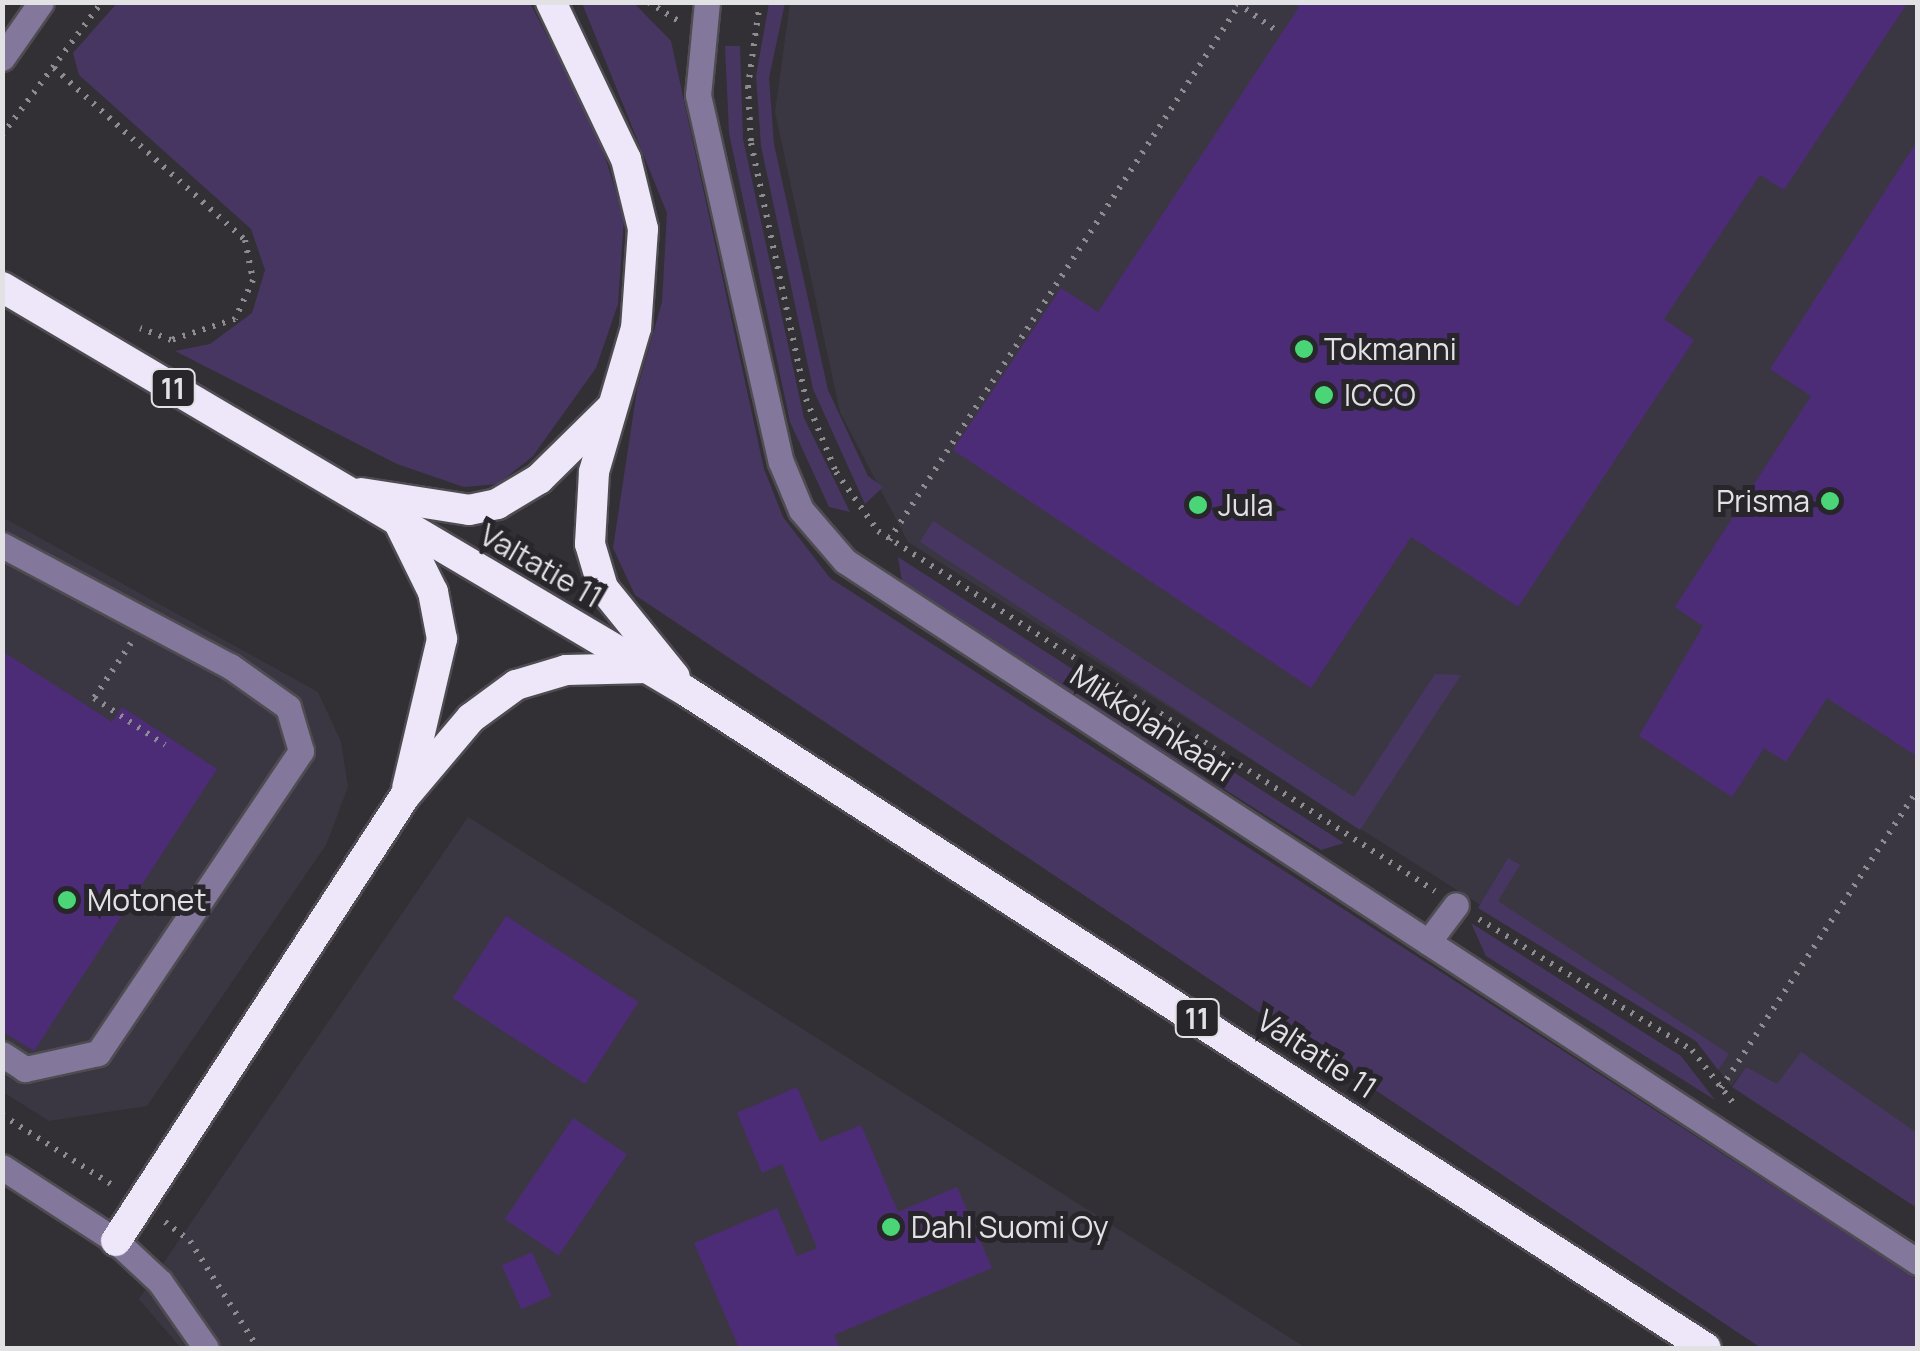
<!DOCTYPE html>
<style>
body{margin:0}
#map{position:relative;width:1920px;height:1351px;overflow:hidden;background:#323035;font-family:Manrope,sans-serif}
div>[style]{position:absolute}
.built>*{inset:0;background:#3b3742}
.green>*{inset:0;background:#473662}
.building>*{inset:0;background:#4c2c76;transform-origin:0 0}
.path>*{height:6px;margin-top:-3px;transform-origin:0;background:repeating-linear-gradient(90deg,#8d8c90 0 2.5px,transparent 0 10.5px)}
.roads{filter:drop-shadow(2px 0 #4e4c51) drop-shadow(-2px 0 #4e4c51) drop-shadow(0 2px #4e4c51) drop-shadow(0 -2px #4e4c51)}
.minor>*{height:25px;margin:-12.5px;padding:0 12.5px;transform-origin:12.5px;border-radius:12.5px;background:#83779b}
.highway>*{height:30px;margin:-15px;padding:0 15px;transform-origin:15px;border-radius:15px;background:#ede7f9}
.dots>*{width:28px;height:28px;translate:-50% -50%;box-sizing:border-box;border:5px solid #28262b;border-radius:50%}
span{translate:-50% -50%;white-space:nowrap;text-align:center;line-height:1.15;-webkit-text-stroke:10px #28262b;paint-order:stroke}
.shield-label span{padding:2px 8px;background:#28262b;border:2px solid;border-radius:8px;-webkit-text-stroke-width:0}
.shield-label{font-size:28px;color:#e2e1e4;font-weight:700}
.poi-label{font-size:30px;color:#e2e1e4}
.left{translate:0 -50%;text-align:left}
.right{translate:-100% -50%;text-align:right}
.street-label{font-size:30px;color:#e2e1e4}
.frame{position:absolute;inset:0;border:5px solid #e2e1e4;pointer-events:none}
</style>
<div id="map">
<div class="built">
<i style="clip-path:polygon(790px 3px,1917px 3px,1917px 1179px,1746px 1067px,1731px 1086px,1697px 1042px,908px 542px,840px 412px,775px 112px)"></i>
<i style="clip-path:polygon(2px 517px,318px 692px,341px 742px,348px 787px,326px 845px,147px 1106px,49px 1121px,3px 1092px)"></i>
<i style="clip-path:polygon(468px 817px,1306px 1348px,181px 1348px,139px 1299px)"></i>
</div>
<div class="green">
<i style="clip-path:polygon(117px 3px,530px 3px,598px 134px,624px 218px,618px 304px,596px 368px,533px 456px,498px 484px,464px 487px,397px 464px,175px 351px,210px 344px,252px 313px,265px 270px,251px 229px,79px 75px,73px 53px)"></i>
<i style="clip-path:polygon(582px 3px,634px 3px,671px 41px,764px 469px,783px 517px,830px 578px,1917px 1279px,1917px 1348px,1761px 1348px,635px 595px,613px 548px,637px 390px,662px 302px,667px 213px)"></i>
<i style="clip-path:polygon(769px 3px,785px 3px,769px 78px,774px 144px,828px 390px,868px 476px,883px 487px,865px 504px,813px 389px,761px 146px,756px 76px)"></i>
<i style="clip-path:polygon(725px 46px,740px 46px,743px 139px,804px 418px,850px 512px,829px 507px,790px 422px,729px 133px)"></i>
<i style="clip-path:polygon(933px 521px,1354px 797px,1435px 674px,1461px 675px,1360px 830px,920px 542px)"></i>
<i style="clip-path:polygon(898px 557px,1344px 843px,1321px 850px,903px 587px)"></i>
<i style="clip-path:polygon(1508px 858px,1520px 865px,1498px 901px,1729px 1054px,1718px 1070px,1696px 1041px,1478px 908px)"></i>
<i style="clip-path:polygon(1471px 923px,1681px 1056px,1715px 1100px,1486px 956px)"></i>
<i style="clip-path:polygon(1801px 1052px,1917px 1133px,1917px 1208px,1732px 1087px,1746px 1067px,1777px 1084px)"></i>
</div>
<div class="building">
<i style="clip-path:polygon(1292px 2px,1908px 2px,1784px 190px,1760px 175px,1664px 319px,1694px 340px,1518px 607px,1411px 537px,1311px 688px,953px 450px,1061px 288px,1098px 312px,1299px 7px)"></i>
<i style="clip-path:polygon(1918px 140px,1918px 757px,1827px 698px,1786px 762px,1764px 748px,1732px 797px,1639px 736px,1703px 626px,1675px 607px,1811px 396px,1770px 369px)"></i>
<i style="clip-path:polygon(2px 651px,112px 722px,122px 707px,217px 769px,34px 1051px,2px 1031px)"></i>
<i style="left:506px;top:916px;width:158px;height:98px;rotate:33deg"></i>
<i style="clip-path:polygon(797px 1087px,820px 1142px,861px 1125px,898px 1212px,957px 1187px,992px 1268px,834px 1335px,840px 1348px,739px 1348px,694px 1243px,777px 1208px,797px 1256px,817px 1248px,782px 1164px,762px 1173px,737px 1113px)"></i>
<i style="left:573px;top:1118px;width:65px;height:122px;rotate:34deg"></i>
<i style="left:532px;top:1252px;width:48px;height:33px;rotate:66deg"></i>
</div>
<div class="path">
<i style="left:648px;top:2px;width:36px;rotate:32deg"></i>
<i style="left:760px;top:2px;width:85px;rotate:98.1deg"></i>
<i style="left:748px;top:86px;width:57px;rotate:87deg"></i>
<i style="left:751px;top:143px;width:262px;rotate:77.9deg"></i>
<i style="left:806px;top:399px;width:79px;rotate:67.7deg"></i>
<i style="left:836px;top:472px;width:72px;rotate:54.6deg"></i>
<i style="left:878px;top:531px;width:663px;rotate:32.88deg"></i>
<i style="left:1237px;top:3px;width:49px;rotate:35deg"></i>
<i style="left:54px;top:68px;width:257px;rotate:42deg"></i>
<i style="left:245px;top:240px;width:41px;rotate:78.7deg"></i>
<i style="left:253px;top:280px;width:43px;rotate:114.8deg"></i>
<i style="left:235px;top:319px;width:67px;rotate:161.8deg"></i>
<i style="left:171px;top:340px;width:33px;rotate:-159deg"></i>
<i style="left:2px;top:135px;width:166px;rotate:-53.1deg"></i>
<i style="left:889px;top:540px;width:643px;rotate:-56.8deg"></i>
<i style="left:131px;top:643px;width:66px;rotate:123.9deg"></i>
<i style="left:94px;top:698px;width:85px;rotate:33.5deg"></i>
<i style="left:1479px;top:919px;width:250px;rotate:31.6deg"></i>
<i style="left:1692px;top:1050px;width:68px;rotate:52.1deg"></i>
<i style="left:1721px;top:1088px;width:354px;rotate:-56.6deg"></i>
<i style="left:2px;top:1115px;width:133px;rotate:32.4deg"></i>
<i style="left:165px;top:1222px;width:31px;rotate:37deg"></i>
<i style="left:190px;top:1241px;width:127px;rotate:57.6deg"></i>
</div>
<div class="roads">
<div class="minor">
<i style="left:707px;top:2px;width:93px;rotate:95.5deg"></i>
<i style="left:698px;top:95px;width:376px;rotate:77.3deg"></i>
<i style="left:781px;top:462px;width:52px;rotate:67.4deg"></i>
<i style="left:801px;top:510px;width:67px;rotate:49.2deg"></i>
<i style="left:845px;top:561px;width:1282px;rotate:33.16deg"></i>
<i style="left:2px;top:58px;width:68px;rotate:-55.1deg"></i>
<i style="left:2px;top:545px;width:258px;rotate:28deg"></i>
<i style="left:230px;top:666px;width:71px;rotate:35.3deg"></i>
<i style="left:288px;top:707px;width:46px;rotate:73.5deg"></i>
<i style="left:301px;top:751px;width:364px;rotate:123.9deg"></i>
<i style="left:98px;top:1053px;width:75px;rotate:167.6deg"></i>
<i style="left:25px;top:1069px;width:27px;rotate:-147deg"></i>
<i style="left:1428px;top:942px;width:46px;rotate:-52.9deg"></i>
<i style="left:2px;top:1167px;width:136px;rotate:33deg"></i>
<i style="left:116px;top:1241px;width:60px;rotate:43deg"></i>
<i style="left:160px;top:1282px;width:80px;rotate:55.1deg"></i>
</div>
<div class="highway">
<i style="left:551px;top:2px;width:174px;rotate:64.5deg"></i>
<i style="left:626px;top:159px;width:72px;rotate:76.3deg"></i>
<i style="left:643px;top:229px;width:99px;rotate:94deg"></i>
<i style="left:636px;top:328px;width:150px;rotate:106.3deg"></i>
<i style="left:594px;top:472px;width:72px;rotate:93.2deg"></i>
<i style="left:590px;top:544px;width:46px;rotate:73.5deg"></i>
<i style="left:603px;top:588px;width:114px;rotate:51deg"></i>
<i style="left:2px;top:287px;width:794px;rotate:30.57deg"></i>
<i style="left:686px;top:691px;width:1213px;rotate:32.79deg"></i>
<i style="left:361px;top:493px;width:109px;rotate:8.9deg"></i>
<i style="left:469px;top:510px;width:29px;rotate:-12deg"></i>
<i style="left:497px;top:504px;width:49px;rotate:-30.8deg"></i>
<i style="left:539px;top:479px;width:101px;rotate:-44.6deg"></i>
<i style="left:400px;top:525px;width:75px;rotate:63.8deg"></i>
<i style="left:433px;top:592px;width:48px;rotate:79.2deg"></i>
<i style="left:442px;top:639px;width:153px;rotate:103.2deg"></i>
<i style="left:116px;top:1241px;width:531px;rotate:-57deg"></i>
<i style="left:405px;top:796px;width:102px;rotate:-49.8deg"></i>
<i style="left:471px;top:718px;width:56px;rotate:-36.3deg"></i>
<i style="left:516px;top:685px;width:52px;rotate:-16.7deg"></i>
<i style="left:566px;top:670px;width:81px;rotate:-1.4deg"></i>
</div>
</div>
<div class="dots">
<i style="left:1304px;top:349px;background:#4ad677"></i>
<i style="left:1324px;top:395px;background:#4ad677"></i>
<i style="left:1830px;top:501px;background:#4ad677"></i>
<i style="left:1198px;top:505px;background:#4ad677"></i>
<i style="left:67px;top:900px;background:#4ad677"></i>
<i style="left:891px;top:1227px;background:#4ad677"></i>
</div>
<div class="shield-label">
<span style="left:173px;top:388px">11</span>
<span style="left:1197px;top:1018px">11</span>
</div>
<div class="poi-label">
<span class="left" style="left:1324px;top:349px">Tokmanni</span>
<span class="left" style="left:1344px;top:395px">ICCO</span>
<span class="right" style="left:1810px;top:501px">Prisma</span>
<span class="left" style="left:1218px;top:505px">Jula</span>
<span class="left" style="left:87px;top:900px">Motonet</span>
<span class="left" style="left:911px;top:1227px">Dahl Suomi Oy</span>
</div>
<div class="street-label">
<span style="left:541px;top:566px;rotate:30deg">Valtatie 11</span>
<span style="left:1152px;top:723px;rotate:33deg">Mikkolankaari</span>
<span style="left:1317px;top:1054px;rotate:33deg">Valtatie 11</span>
</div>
<div class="frame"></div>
</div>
